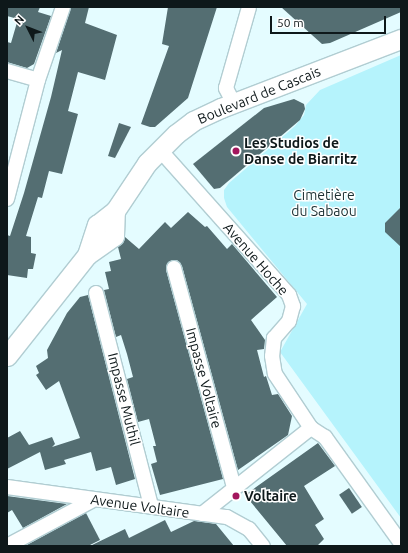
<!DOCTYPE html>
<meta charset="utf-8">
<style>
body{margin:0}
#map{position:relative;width:408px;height:553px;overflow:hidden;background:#e4fcff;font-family:Ubuntu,sans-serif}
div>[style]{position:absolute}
.green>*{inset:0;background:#b5f3fc}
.building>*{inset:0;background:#546e72;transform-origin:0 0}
.roads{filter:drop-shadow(1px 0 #b1cdd2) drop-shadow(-1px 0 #b1cdd2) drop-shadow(0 1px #b1cdd2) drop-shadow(0 -1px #b1cdd2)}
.minor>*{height:14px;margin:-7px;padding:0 7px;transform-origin:7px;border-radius:7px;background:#fff}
.secondary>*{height:19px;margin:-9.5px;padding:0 9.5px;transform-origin:9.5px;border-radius:9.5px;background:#fff}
.dots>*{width:11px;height:11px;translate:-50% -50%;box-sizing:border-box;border:2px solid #fff;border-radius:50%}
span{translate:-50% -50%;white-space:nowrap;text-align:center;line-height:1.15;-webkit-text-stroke:3px #fff;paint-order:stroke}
.street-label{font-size:14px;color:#0e181a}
.poi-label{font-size:14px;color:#0e181a;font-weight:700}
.left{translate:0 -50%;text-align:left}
.park-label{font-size:14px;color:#1c3033}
.frame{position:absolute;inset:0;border:8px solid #0e181a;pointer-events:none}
.north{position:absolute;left:8px;top:8px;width:40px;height:40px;-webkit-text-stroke:3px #fff;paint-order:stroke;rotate:312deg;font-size:11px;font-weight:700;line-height:16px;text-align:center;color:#0e181a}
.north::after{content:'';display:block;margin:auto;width:14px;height:18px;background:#0e181a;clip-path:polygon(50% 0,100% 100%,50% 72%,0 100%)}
.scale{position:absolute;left:270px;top:16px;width:116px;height:18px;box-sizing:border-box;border:2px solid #0e181a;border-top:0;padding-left:5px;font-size:12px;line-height:14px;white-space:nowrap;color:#0e181a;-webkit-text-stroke:3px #fff;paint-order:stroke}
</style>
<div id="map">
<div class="green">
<i style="clip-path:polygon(401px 55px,401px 518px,280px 352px,307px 304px,227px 207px,224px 198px,224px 190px,229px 183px,295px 126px,304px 115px,306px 105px,320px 90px)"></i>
</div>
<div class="building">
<i style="clip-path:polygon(7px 7px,40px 7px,38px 12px,51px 16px,34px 64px,27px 68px,7px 62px,7px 42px,11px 43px,18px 19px,7px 16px)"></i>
<i style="clip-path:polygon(71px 7px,89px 7px,85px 23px,117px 35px,105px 80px,78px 72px,68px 111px,78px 114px,62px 174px,49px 171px,42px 198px,38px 197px,26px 236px,31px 237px,31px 253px,36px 254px,33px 269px,28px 269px,27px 278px,7px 275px,7px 235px,10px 236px,24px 193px,51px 97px,62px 50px,56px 53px)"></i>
<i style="clip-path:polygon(168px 7px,217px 7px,188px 98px,155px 127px,150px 127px,141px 124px,169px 46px,162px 44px)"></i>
<i style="clip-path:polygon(281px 7px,401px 7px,401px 12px,330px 43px,322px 44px)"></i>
<i style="clip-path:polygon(294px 99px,304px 104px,305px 109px,300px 120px,220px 188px,214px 189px,193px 164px,264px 108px)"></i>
<i style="clip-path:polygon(119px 123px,131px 127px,115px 158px,108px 156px)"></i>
<i style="clip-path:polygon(401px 207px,401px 247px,385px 232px,385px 223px)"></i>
<i style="clip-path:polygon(188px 212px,205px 227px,207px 226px,227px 249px,232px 244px,277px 297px,251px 320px,265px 340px,264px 349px,257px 350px,264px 377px,266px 376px,272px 395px,278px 394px,292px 416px,288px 435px,238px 470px,182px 266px,177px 260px,168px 262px,166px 270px,223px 479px,160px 495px,151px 464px,157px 462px,153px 446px,156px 446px,149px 419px,138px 422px,127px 379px,133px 377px,127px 354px,121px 335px,116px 337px,104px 290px,109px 289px,105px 272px,111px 271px,109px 262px,121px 259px,118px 247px,125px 237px,139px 249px,165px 222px,171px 228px)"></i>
<i style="clip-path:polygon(88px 295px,135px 479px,116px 485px,111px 467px,96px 471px,91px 452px,64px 460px,66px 464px,45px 470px,40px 452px,7px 469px,7px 438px,20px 431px,29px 445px,52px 437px,55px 444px,52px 447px,80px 438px,59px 381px,46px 390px,36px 375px,39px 373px,36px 366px,48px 358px,47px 350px,67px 313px,80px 297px)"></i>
<i style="clip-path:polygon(318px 443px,335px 466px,304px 486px,324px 519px,315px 525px,324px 539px,317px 546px,287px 546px,245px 495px)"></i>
<i style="left:349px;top:488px;width:23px;height:12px;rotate:56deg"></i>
<i style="clip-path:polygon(7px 496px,67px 504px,23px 528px,12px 510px,7px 513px)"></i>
<i style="clip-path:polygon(86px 513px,100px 540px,88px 546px,25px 546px)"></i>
<i style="clip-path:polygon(165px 520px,171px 532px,194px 521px,216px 524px,234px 546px,90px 546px,125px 529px,129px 538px)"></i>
</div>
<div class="roads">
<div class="minor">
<i style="left:7px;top:71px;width:32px;rotate:16deg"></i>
<i style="left:234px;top:104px;width:18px;rotate:-117deg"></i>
<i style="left:226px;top:88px;width:84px;rotate:-74.1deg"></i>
<i style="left:160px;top:150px;width:194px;rotate:48.3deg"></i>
<i style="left:289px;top:295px;width:12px;rotate:70deg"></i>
<i style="left:293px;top:306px;width:16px;rotate:105deg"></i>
<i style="left:289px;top:321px;width:23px;rotate:131deg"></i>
<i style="left:274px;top:338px;width:18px;rotate:96deg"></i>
<i style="left:272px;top:356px;width:18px;rotate:81deg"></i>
<i style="left:275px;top:374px;width:65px;rotate:56.3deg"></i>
<i style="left:311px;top:428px;width:17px;rotate:33deg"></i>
<i style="left:325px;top:437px;width:130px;rotate:54.4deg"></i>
<i style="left:7px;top:199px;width:123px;rotate:-75.4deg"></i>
<i style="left:38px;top:80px;width:77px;rotate:-71.1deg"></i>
<i style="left:174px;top:268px;width:228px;rotate:74.7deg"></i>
<i style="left:96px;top:293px;width:220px;rotate:75.5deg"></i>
<i style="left:7px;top:487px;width:222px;rotate:7.8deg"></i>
<i style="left:227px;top:517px;width:25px;rotate:29deg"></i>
<i style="left:249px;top:529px;width:22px;rotate:51deg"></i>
<i style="left:202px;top:514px;width:139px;rotate:-38.3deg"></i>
<i style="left:7px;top:546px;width:98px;rotate:-28.1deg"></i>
</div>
<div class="secondary">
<i style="left:87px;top:255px;width:33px;rotate:-35deg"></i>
<i style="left:114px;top:236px;width:25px;rotate:-88deg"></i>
<i style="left:7px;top:356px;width:129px;rotate:-51.6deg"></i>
<i style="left:87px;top:255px;width:32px;rotate:-72deg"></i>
<i style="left:97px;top:225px;width:23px;rotate:-38deg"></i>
<i style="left:115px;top:211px;width:58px;rotate:-56.3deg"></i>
<i style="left:147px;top:163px;width:41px;rotate:-45deg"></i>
<i style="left:176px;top:134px;width:21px;rotate:-37deg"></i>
<i style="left:193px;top:121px;width:31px;rotate:-25deg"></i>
<i style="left:221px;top:108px;width:193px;rotate:-21deg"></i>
</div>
</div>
<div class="dots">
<i style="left:236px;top:151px;background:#a3165d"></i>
<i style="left:236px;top:496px;background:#a3165d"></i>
</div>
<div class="street-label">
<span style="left:259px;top:95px;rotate:-22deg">Boulevard de Cascais</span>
<span style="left:256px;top:259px;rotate:49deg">Avenue Hoche</span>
<span style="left:204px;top:378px;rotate:75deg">Impasse Voltaire</span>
<span style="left:124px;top:399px;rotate:76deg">Impasse Muthil</span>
<span style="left:140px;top:506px;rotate:8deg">Avenue Voltaire</span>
</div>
<div class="poi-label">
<span class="left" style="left:244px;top:151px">Les Studios de<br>Danse de Biarritz</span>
<span class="left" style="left:244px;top:496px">Voltaire</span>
</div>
<div class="park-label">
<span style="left:324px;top:203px">Cimetière<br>du Sabaou</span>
</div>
<div class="frame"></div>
<div class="north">N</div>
<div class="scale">50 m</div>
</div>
